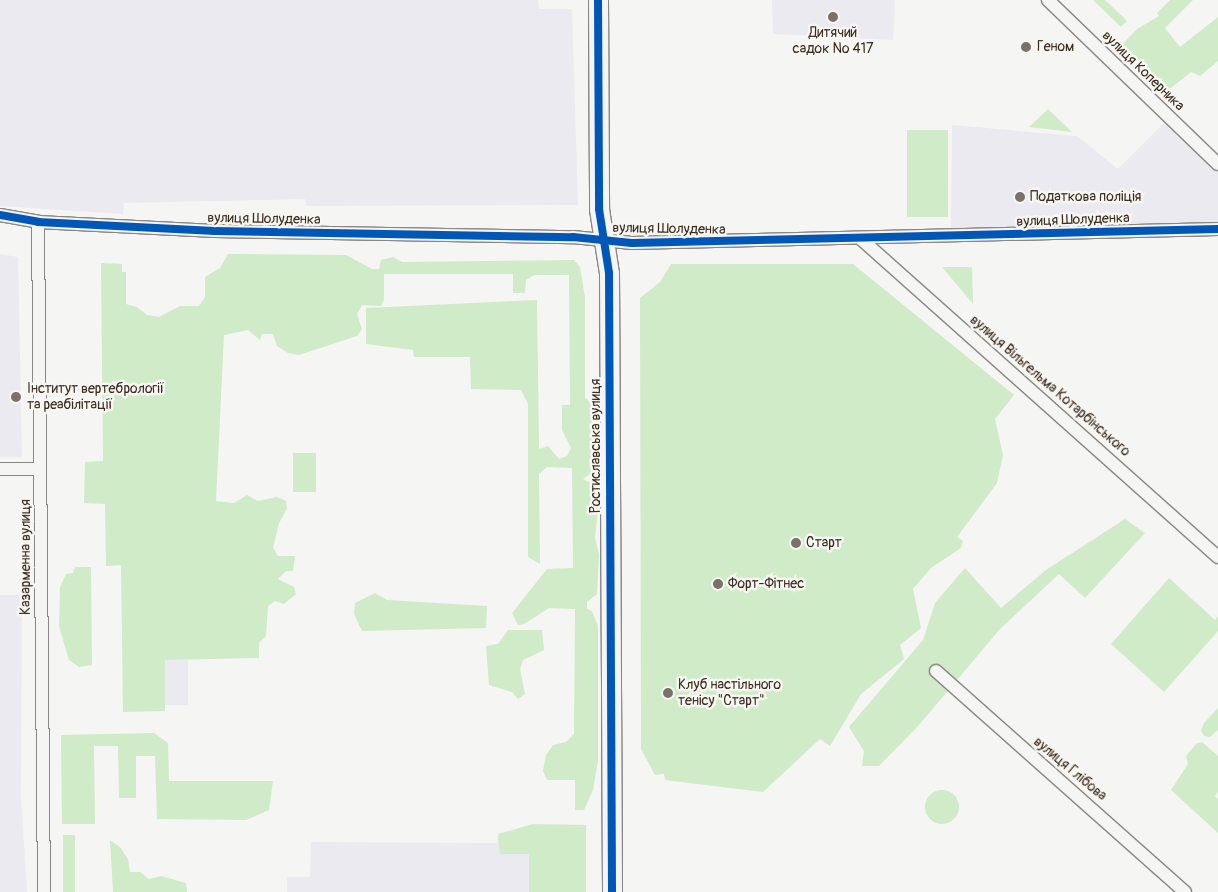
<!DOCTYPE html>
<meta charset="utf-8">
<style>
body{margin:0}
#map{position:relative;width:1218px;height:892px;overflow:hidden;background:#f5f5f3;font-family:Pangolin,sans-serif}
div>[style]{position:absolute}
.built>*{inset:0;background:#ebeaf0;transform-origin:0 0}
.green>*{inset:0;background:#cfebc7;transform-origin:0 0}
.round{border-radius:50%}
.roads{filter:drop-shadow(1px 0 #8a8683) drop-shadow(-1px 0 #8a8683) drop-shadow(0 1px #8a8683) drop-shadow(0 -1px #8a8683)}
.street>*{height:12px;margin:-6px;padding:0 6px;transform-origin:6px;border-radius:6px;background:#f5f5f3}
.secondary>*{height:19px;margin:-9.5px;padding:0 9.5px;transform-origin:9.5px;border-radius:9.5px;background:#f5f5f3}
.cycleway>*{height:8px;margin:-4px;padding:0 4px;transform-origin:4px;border-radius:4px;background:#0057b8}
.dots>*{width:14px;height:14px;translate:-50% -50%;box-sizing:border-box;border:2px solid #f6f6f2;border-radius:50%}
span{translate:-50% -50%;white-space:nowrap;text-align:center;line-height:1.15;-webkit-text-stroke:5px #f6f6f2;paint-order:stroke}
.poi-label{font-size:14px;color:#3b2a1e}
.left{translate:0 -50%;text-align:left}
.street-label{font-size:14px;color:#3b2a1e}
</style>
<div id="map">
<div class="built">
<i style="clip-path:polygon(0 0,538px 0,539px 9px,572px 9px,578px 205px,306px 206px,305px 199px,124px 203px,123px 214px,0 206px)"></i>
<i style="clip-path:polygon(772px 0,895px 0,893px 40px,773px 34px)"></i>
<i style="clip-path:polygon(1166px 121px,1218px 171px,1218px 225px,951px 231px,952px 125px,1077px 136px,1118px 169px)"></i>
<i style="clip-path:polygon(0 254px,18px 257px,22px 457px,0 457px)"></i>
<i style="clip-path:polygon(0 595px,22px 595px,21px 797px,27px 892px,0 892px)"></i>
<i style="left:165px;top:660px;width:23px;height:45px"></i>
<i style="clip-path:polygon(498px 834px,586px 834px,586px 892px,287px 892px,287px 877px,310px 877px,311px 842px,497px 843px)"></i>
</div>
<div class="green">
<i style="clip-path:polygon(1093px 0,1105px 0,1127px 21px,1121px 27px)"></i>
<i style="clip-path:polygon(1170px 0,1193px 0,1165px 28px,1180px 47px,1218px 17px,1218px 61px,1200px 76px,1191px 72px,1166px 92px,1118px 49px,1137px 29px,1159px 16px,1157px 13px)"></i>
<i style="clip-path:polygon(1048px 109px,1072px 132px,1029px 127px)"></i>
<i style="left:907px;top:130px;width:41px;height:87px"></i>
<i style="clip-path:polygon(228px 254px,346px 255px,372px 269px,379px 269px,381px 260px,393px 257px,402px 262px,574px 260px,580px 267px,585px 298px,585px 398px,595px 406px,603px 446px,596px 470px,583px 479px,596px 486px,599px 501px,595px 537px,599px 555px,597px 594px,587px 602px,587px 609px,592px 611px,598px 626px,598px 761px,593px 790px,584px 810px,575px 810px,575px 780px,547px 780px,543px 771px,546px 755px,553px 745px,566px 742px,574px 734px,575px 609px,549px 608px,524px 624px,518px 625px,512px 613px,547px 569px,573px 568px,572px 468px,547px 467px,539px 474px,540px 564px,528px 557px,528px 404px,521px 390px,471px 389px,470px 357px,414px 357px,413px 350px,366px 344px,366px 308px,537px 300px,539px 449px,548px 446px,559px 459px,567px 456px,571px 448px,562px 430px,562px 405px,570px 405px,569px 275px,534px 275px,526px 280px,525px 293px,513px 293px,513px 274px,384px 274px,384px 299px,381px 306px,362px 305px,357px 314px,362px 329px,357px 336px,299px 355px,288px 353px,277px 346px,273px 334px,262px 334px,260px 340px,248px 330px,224px 335px,216px 501px,234px 503px,247px 495px,258px 501px,277px 497px,286px 501px,287px 509px,279px 523px,273px 548px,278px 556px,295px 556px,293px 571px,286px 571px,278px 579px,294px 587px,296px 594px,284px 604px,275px 601px,268px 606px,266px 636px,259px 643px,259px 658px,165px 660px,165px 711px,123px 712px,121px 565px,106px 566px,105px 504px,84px 503px,85px 462px,103px 461px,101px 263px,122px 264px,122px 272px,126px 272px,126px 304px,137px 307px,147px 315px,159px 317px,180px 306px,199px 306px,205px 297px,205px 277px,220px 268px)"></i>
<i style="clip-path:polygon(671px 264px,853px 264px,1014px 395px,995px 419px,1003px 455px,997px 483px,957px 537px,963px 541px,961px 548px,931px 568px,913px 589px,921px 628px,900px 645px,904px 659px,861px 694px,830px 746px,820px 739px,763px 792px,665px 780px,664px 774px,655px 775px,641px 749px,640px 298px,660px 282px)"></i>
<i style="clip-path:polygon(942px 267px,972px 267px,973px 304px)"></i>
<i style="left:293px;top:453px;width:23px;height:39px"></i>
<i style="clip-path:polygon(1125px 519px,1145px 533px,1085px 598px,1059px 574px,1000px 629px,919px 725px,879px 766px,862px 766px,864px 751px,849px 727px,923px 640px,935px 603px,965px 568px,1001px 608px,1046px 570px)"></i>
<i style="clip-path:polygon(75px 567px,91px 567px,92px 665px,79px 667px,69px 660px,59px 626px,60px 587px,66px 574px,73px 573px)"></i>
<i style="clip-path:polygon(1169px 578px,1215px 620px,1218px 616px,1218px 631px,1164px 692px,1111px 644px)"></i>
<i style="clip-path:polygon(375px 593px,387px 600px,487px 606px,486px 628px,362px 631px,354px 614px,355px 603px)"></i>
<i style="clip-path:polygon(508px 630px,542px 630px,544px 650px,523px 660px,520px 669px,525px 694px,518px 699px,512px 692px,489px 685px,486px 646px,498px 644px)"></i>
<i style="clip-path:polygon(1218px 708px,1218px 730px,1210px 737px,1204px 736px,1201px 730px,1204px 723px)"></i>
<i style="clip-path:polygon(154px 733px,168px 743px,169px 781px,273px 781px,269px 810px,246px 820px,157px 819px,155px 756px,136px 756px,136px 798px,119px 798px,118px 746px,94px 746px,95px 824px,62px 824px,61px 735px)"></i>
<i style="clip-path:polygon(1202px 742px,1218px 756px,1218px 792px,1215px 796px,1218px 799px,1218px 833px,1171px 790px,1188px 764px,1186px 756px,1197px 743px)"></i>
<i class="round" style="left:925px;top:790px;width:34px;height:34px"></i>
<i style="clip-path:polygon(533px 824px,586px 825px,586px 892px,529px 892px,529px 854px,500px 854px,498px 834px)"></i>
<i style="left:63px;top:835px;width:12px;height:57px"></i>
<i style="clip-path:polygon(110px 840px,120px 847px,128px 859px,130px 872px,140px 872px,149px 879px,161px 876px,186px 883px,187px 892px,113px 892px)"></i>
</div>
<div class="roads">
<div class="street">
<i style="left:1048px;top:0;width:236px;rotate:44deg"></i>
<i style="left:0;top:215px;width:39px;rotate:10deg"></i>
<i style="left:38px;top:222px;width:177px;rotate:2.9deg"></i>
<i style="left:215px;top:231px;width:358px;rotate:1deg"></i>
<i style="left:573px;top:237px;width:59px;rotate:5.8deg"></i>
<i style="left:632px;top:243px;width:586px;rotate:-1.37deg"></i>
<i style="left:38px;top:222px;width:670px;rotate:89.49deg"></i>
<i style="left:861px;top:239px;width:478px;rotate:41.7deg"></i>
<i style="left:0;top:469px;width:40px"></i>
<i style="left:936px;top:671px;width:333px;rotate:41.6deg"></i>
</div>
<div class="secondary">
<i style="left:598px;top:0;width:209px;rotate:89.7deg"></i>
<i style="left:599px;top:209px;width:65px;rotate:81.1deg"></i>
<i style="left:609px;top:273px;width:619px;rotate:89.72deg"></i>
</div>
</div>
<div class="cycleway">
<i style="left:598px;top:0;width:209px;rotate:89.7deg"></i>
<i style="left:599px;top:209px;width:65px;rotate:81.1deg"></i>
<i style="left:609px;top:273px;width:619px;rotate:89.72deg"></i>
<i style="left:0;top:215px;width:39px;rotate:10deg"></i>
<i style="left:38px;top:222px;width:177px;rotate:2.9deg"></i>
<i style="left:215px;top:231px;width:358px;rotate:1deg"></i>
<i style="left:573px;top:237px;width:59px;rotate:5.8deg"></i>
<i style="left:632px;top:243px;width:586px;rotate:-1.37deg"></i>
</div>
<div class="dots">
<i style="left:833px;top:17px;background:#7c7169"></i>
<i style="left:1026px;top:47px;background:#7c7169"></i>
<i style="left:1020px;top:197px;background:#7c7169"></i>
<i style="left:16px;top:397px;background:#7c7169"></i>
<i style="left:796px;top:543px;background:#7c7169"></i>
<i style="left:718px;top:584px;background:#7c7169"></i>
<i style="left:668px;top:693px;background:#7c7169"></i>
</div>
<div class="poi-label">
<span style="left:833px;top:41px">Дитячий<br>садок № 417</span>
<span class="left" style="left:1037px;top:47px">Геном</span>
<span class="left" style="left:1030px;top:197px">Податкова поліція</span>
<span class="left" style="left:27px;top:397px">Інститут вертебрології<br>та реабілітації</span>
<span class="left" style="left:806px;top:543px">Старт</span>
<span class="left" style="left:728px;top:584px">Форт-Фітнес</span>
<span class="left" style="left:678px;top:693px">Клуб настільного<br>тенісу "Старт"</span>
</div>
<div class="street-label">
<span style="left:1143px;top:71px;rotate:44deg">вулиця Коперника</span>
<span style="left:264px;top:219px;rotate:1deg">вулиця Шолуденка</span>
<span style="left:1073px;top:220px;rotate:-2deg">вулиця Шолуденка</span>
<span style="left:669px;top:229px;rotate:1deg">вулиця Шолуденка</span>
<span style="left:1050px;top:386px;rotate:41deg">вулиця Вільгельма Котарбінського</span>
<span style="left:596px;top:446px;rotate:-90deg">Ростиславська вулиця</span>
<span style="left:26px;top:557px;rotate:-90deg">Казарменна вулиця</span>
<span style="left:1070px;top:769px;rotate:40deg">вулиця Глібова</span>
</div>
</div>
